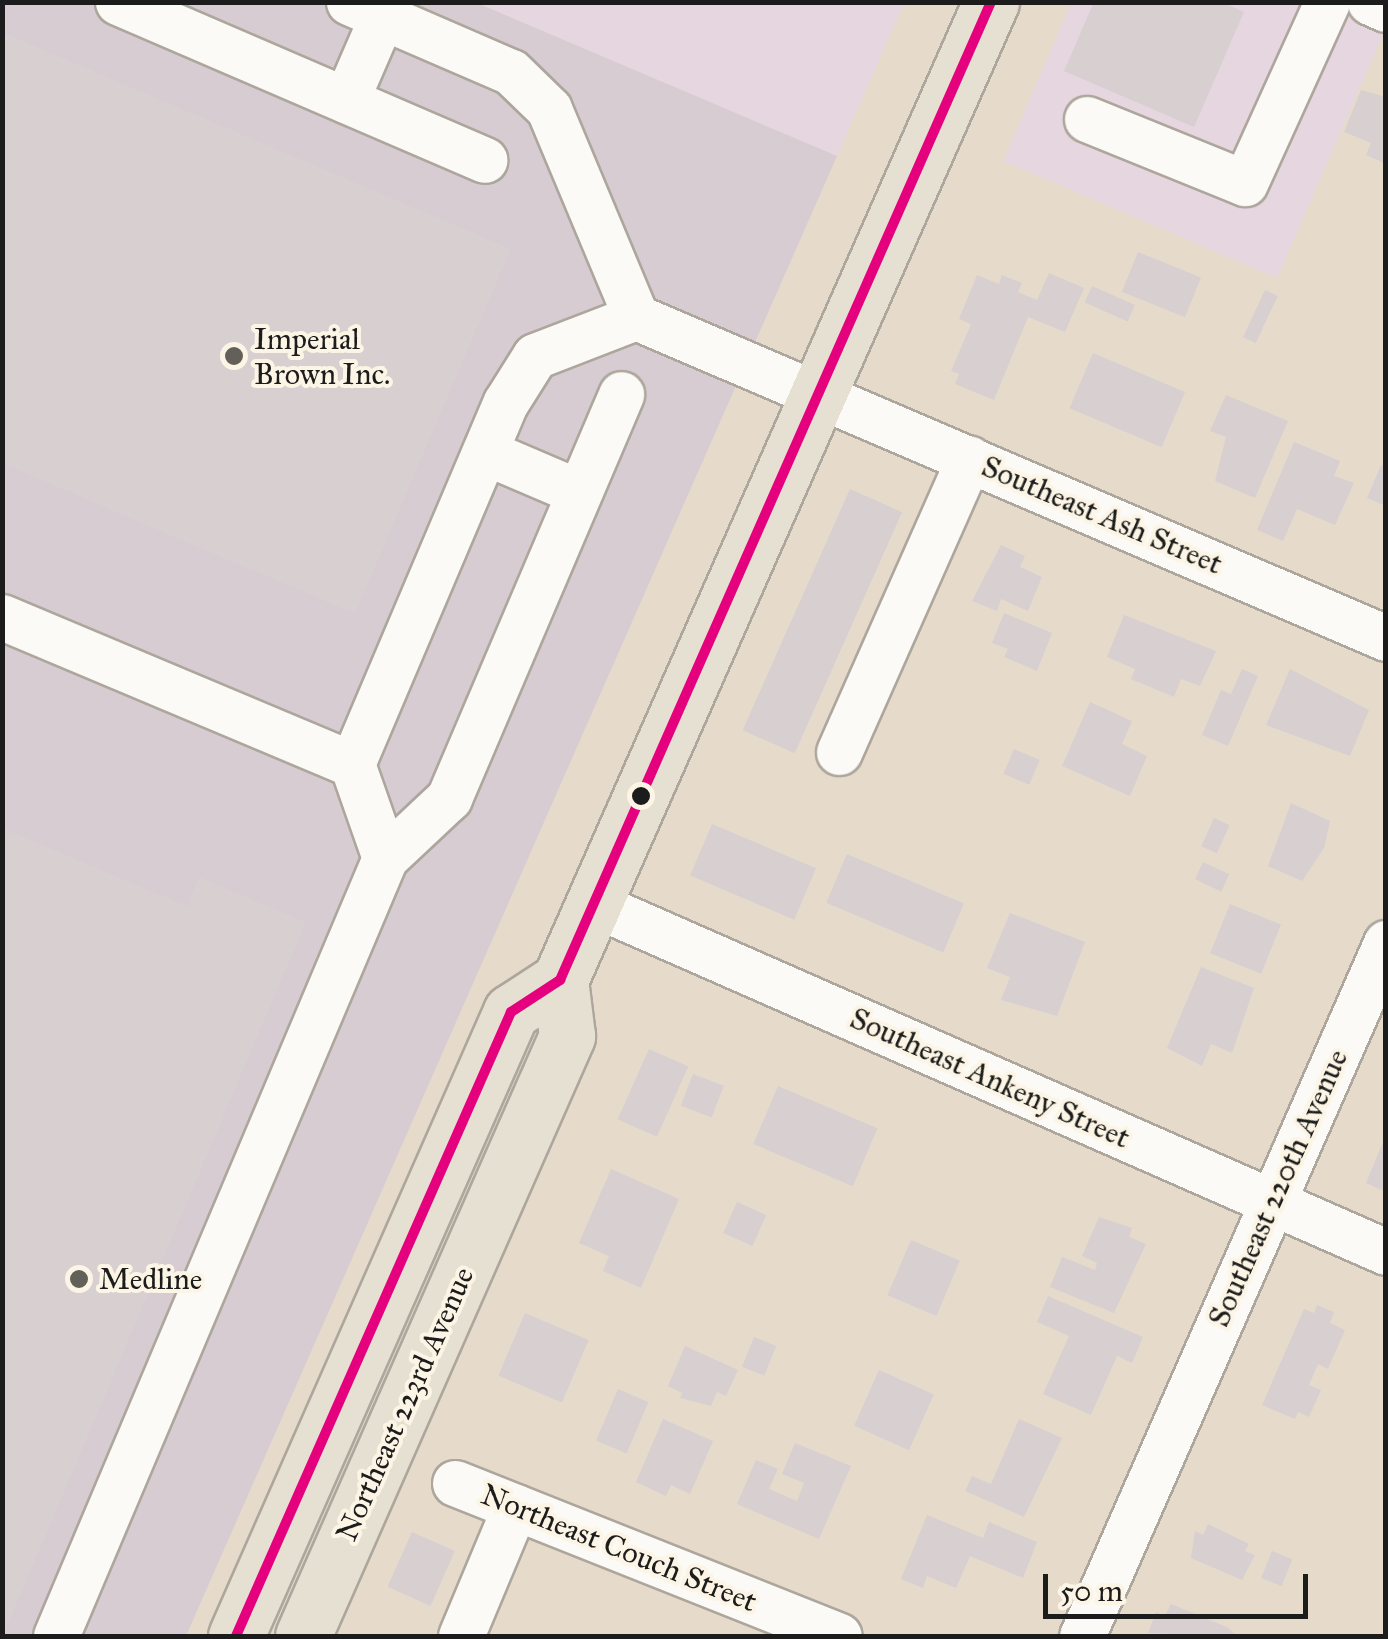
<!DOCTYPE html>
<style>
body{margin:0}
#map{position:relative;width:1388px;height:1639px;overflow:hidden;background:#e6dbcb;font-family:"IM FELL Great Primer",serif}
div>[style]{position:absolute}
.built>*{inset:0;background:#e6d6df}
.industrial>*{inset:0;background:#d6ccd2}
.building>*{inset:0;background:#d7cfd0;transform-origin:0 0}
.roads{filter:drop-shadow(2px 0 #ada69c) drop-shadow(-2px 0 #ada69c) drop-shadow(0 2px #ada69c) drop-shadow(0 -2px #ada69c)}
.minor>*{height:45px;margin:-22.5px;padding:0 22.5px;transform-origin:22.5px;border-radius:22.5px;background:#fbfaf7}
.major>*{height:55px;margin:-27.5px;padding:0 27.5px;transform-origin:27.5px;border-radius:27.5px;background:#e6e0d3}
.bus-1>*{height:10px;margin:-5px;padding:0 5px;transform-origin:5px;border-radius:5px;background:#e5007d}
.dots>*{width:28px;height:28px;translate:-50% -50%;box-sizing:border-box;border:5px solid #fcf5e5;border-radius:50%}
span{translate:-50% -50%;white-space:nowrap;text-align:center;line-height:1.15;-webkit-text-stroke:8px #fcf5e5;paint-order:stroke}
.poi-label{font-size:30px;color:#1c1c1c}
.left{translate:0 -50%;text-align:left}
.street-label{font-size:30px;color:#1c1c1c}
.frame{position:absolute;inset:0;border:5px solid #1c1c1c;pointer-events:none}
.scale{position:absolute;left:1043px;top:1574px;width:265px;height:45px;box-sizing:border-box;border:5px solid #1c1c1c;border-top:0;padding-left:12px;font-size:30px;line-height:35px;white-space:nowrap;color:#1c1c1c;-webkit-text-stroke:8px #fcf5e5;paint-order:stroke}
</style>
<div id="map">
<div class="built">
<i style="clip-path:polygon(477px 3px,904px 3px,837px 156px)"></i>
<i style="clip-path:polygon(1071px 3px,1385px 3px,1385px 30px,1277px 278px,1003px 161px)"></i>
</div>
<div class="industrial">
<i style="clip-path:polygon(3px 3px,477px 3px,837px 156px,186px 1636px,3px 1636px)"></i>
</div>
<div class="building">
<i style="clip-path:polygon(1094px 2px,1222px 2px,1244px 12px,1194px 127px,1064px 71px)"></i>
<i style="clip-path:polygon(2px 32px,511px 249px,355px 614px,2px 463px)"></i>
<i style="clip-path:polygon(1361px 90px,1386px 97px,1386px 164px,1366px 155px,1371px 143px,1344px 132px)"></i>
<i style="left:1138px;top:252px;width:68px;height:43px;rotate:22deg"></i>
<i style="clip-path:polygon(1049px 273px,1084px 288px,1065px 332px,1028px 317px,994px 400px,955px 384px,959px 374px,951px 371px,971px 324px,959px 319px,977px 275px,999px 284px,1002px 275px,1022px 283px,1018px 292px,1037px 300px)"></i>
<i style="left:1092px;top:286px;width:47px;height:18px;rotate:24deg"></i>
<i style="left:1265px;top:290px;width:14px;height:52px;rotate:25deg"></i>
<i style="left:1093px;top:353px;width:100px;height:60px;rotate:23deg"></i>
<i style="clip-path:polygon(1226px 395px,1288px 421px,1255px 498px,1215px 481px,1226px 437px,1210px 431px)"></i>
<i style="clip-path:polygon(1294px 442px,1340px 461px,1334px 476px,1354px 483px,1335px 525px,1297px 509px,1283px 541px,1257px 530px)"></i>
<i style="clip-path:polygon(1381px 465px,1386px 467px,1386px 506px,1367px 498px)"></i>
<i style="left:850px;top:489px;width:57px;height:264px;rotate:24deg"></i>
<i style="clip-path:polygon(1001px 545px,1025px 556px,1020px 567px,1042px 577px,1028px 611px,1001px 599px,997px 611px,972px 601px)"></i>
<i style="clip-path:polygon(1004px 613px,1052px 633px,1037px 671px,1004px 657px,1008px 649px,992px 643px)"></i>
<i style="clip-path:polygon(1124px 615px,1216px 651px,1200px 686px,1181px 679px,1174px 697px,1131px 679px,1135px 669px,1107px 657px)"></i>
<i style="clip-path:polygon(1242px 669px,1258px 676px,1228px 746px,1202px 735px,1221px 690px,1231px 694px)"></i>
<i style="clip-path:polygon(1290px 669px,1369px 710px,1350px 756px,1266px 725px)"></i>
<i style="clip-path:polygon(1090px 702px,1132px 721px,1122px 744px,1147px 756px,1130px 796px,1062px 766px)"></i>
<i style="left:1014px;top:749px;width:28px;height:27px;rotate:23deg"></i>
<i style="clip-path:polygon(1291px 803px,1330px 821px,1324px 848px,1302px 881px,1268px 866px)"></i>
<i style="left:1214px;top:818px;width:17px;height:31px;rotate:24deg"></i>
<i style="left:712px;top:824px;width:113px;height:56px;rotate:23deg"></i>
<i style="clip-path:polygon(2px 828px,187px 906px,199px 877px,306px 922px,3px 1636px)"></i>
<i style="left:847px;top:854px;width:127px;height:53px;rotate:23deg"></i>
<i style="left:1203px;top:862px;width:29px;height:19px;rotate:25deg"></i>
<i style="left:1230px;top:904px;width:55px;height:53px;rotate:22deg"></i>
<i style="clip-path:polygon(1010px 913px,1085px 942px,1057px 1016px,1001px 1000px,1010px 977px,987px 968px)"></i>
<i style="clip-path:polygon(1201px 967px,1254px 988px,1232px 1053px,1211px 1044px,1202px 1066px,1167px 1048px)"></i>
<i style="left:649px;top:1049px;width:43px;height:77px;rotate:24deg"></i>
<i style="left:693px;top:1074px;width:33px;height:34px;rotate:21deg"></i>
<i style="left:778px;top:1086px;width:108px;height:63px;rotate:23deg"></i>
<i style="clip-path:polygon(1385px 1137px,1386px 1137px,1386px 1192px,1366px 1183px)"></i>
<i style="clip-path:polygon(611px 1169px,679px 1199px,641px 1288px,603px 1271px,609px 1256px,579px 1243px)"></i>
<i style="left:737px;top:1202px;width:32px;height:34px;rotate:24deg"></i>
<i style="clip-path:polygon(1099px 1217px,1132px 1228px,1129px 1237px,1146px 1244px,1114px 1313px,1050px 1287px,1062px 1257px,1095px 1270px,1097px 1263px,1082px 1256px)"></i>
<i style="left:911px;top:1240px;width:53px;height:60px;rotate:23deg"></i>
<i style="clip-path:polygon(1048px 1296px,1143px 1337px,1132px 1363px,1117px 1356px,1091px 1415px,1043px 1394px,1069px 1336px,1037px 1322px)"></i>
<i style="clip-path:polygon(1317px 1305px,1334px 1312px,1330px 1323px,1345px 1330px,1328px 1369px,1318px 1364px,1309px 1385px,1321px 1390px,1309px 1417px,1298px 1412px,1295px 1419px,1262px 1405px,1304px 1309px,1314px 1313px)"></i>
<i style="left:525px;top:1313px;width:69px;height:68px;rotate:23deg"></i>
<i style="left:754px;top:1337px;width:24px;height:32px;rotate:22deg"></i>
<i style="clip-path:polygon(685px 1346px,738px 1370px,726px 1396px,717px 1392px,711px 1406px,680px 1398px,682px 1393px,668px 1386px)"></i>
<i style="left:879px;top:1370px;width:60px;height:61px;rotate:24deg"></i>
<i style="left:618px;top:1389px;width:33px;height:56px;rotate:23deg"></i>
<i style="clip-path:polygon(663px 1419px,713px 1441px,690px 1494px,671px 1485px,666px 1496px,636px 1482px)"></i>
<i style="clip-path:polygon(1019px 1419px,1062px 1438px,1024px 1517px,965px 1491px,972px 1476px,991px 1484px)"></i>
<i style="clip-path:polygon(795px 1443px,851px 1466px,819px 1539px,737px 1504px,756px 1460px,778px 1469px,769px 1489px,797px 1501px,804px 1483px,782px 1474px)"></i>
<i style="clip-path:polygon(927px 1515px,983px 1538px,989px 1522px,1037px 1542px,1023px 1578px,970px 1556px,956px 1588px,927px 1576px,923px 1588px,901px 1579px)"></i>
<i style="clip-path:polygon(1208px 1524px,1249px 1544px,1245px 1551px,1255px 1555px,1242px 1580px,1191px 1558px,1195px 1531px,1203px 1535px)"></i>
<i style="left:412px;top:1532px;width:47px;height:60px;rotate:24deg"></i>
<i style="left:1272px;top:1551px;width:22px;height:29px;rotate:22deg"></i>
<i style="clip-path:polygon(1171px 1604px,1227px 1627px,1237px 1636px,1148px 1633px,1156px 1612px,1165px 1616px)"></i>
</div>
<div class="roads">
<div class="minor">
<i style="left:118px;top:2px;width:399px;rotate:23.3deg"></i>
<i style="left:349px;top:2px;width:176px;rotate:23.4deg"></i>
<i style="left:511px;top:72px;width:53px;rotate:44.2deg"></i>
<i style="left:549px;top:109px;width:225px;rotate:67.3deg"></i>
<i style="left:636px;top:317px;width:816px;rotate:23.17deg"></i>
<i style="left:1370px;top:2px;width:17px;rotate:24deg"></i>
<i style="left:346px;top:100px;width:90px;rotate:-66.6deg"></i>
<i style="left:1087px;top:119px;width:170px;rotate:22.1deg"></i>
<i style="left:1245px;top:183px;width:199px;rotate:-65.6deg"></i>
<i style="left:485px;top:452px;width:102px;rotate:23.1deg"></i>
<i style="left:2px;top:617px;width:380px;rotate:22.8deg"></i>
<i style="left:839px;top:752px;width:321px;rotate:-66.1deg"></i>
<i style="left:385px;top:858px;width:88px;rotate:-43.2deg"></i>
<i style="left:449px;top:798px;width:439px;rotate:-66.9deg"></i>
<i style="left:594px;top:904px;width:865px;rotate:23.72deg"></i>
<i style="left:455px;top:1483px;width:413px;rotate:21.7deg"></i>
<i style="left:56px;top:1636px;width:845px;rotate:-67.08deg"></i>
<i style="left:385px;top:858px;width:100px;rotate:-109.3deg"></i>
<i style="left:352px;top:764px;width:393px;rotate:-67deg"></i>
<i style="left:506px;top:402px;width:54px;rotate:-57.8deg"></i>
<i style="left:535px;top:356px;width:108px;rotate:-21.1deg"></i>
<i style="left:461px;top:1636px;width:140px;rotate:-67.3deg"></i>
<i style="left:1082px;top:1636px;width:757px;rotate:-66.31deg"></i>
</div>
<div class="major">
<i style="left:236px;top:1636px;width:682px;rotate:-66.22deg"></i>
<i style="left:511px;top:1012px;width:59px;rotate:-33.1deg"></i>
<i style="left:303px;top:1636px;width:656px;rotate:-66.25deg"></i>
<i style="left:567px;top:1036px;width:56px;rotate:-97.1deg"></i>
<i style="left:560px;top:980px;width:1069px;rotate:-66.22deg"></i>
</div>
</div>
<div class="bus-1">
<i style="left:236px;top:1636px;width:682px;rotate:-66.22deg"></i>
<i style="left:511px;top:1012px;width:59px;rotate:-33.1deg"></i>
<i style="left:560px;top:980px;width:1069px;rotate:-66.22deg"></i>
</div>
<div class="dots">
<i style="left:234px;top:356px;background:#635f59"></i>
<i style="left:641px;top:796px;background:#1c1c1c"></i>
<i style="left:79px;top:1279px;background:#635f59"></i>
</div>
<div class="poi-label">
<span class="left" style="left:254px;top:356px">Imperial<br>Brown Inc.</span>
<span class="left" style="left:99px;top:1279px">Medline</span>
</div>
<div class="street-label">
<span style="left:1102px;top:515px;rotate:23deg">Southeast Ash Street</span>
<span style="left:990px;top:1078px;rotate:24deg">Southeast Ankeny Street</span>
<span style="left:1278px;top:1188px;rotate:-66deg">Southeast 220th Avenue</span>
<span style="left:405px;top:1404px;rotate:-66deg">Northeast 223rd Avenue</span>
<span style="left:619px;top:1548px;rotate:22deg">Northeast Couch Street</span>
</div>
<div class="frame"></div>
<div class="scale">50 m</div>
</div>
